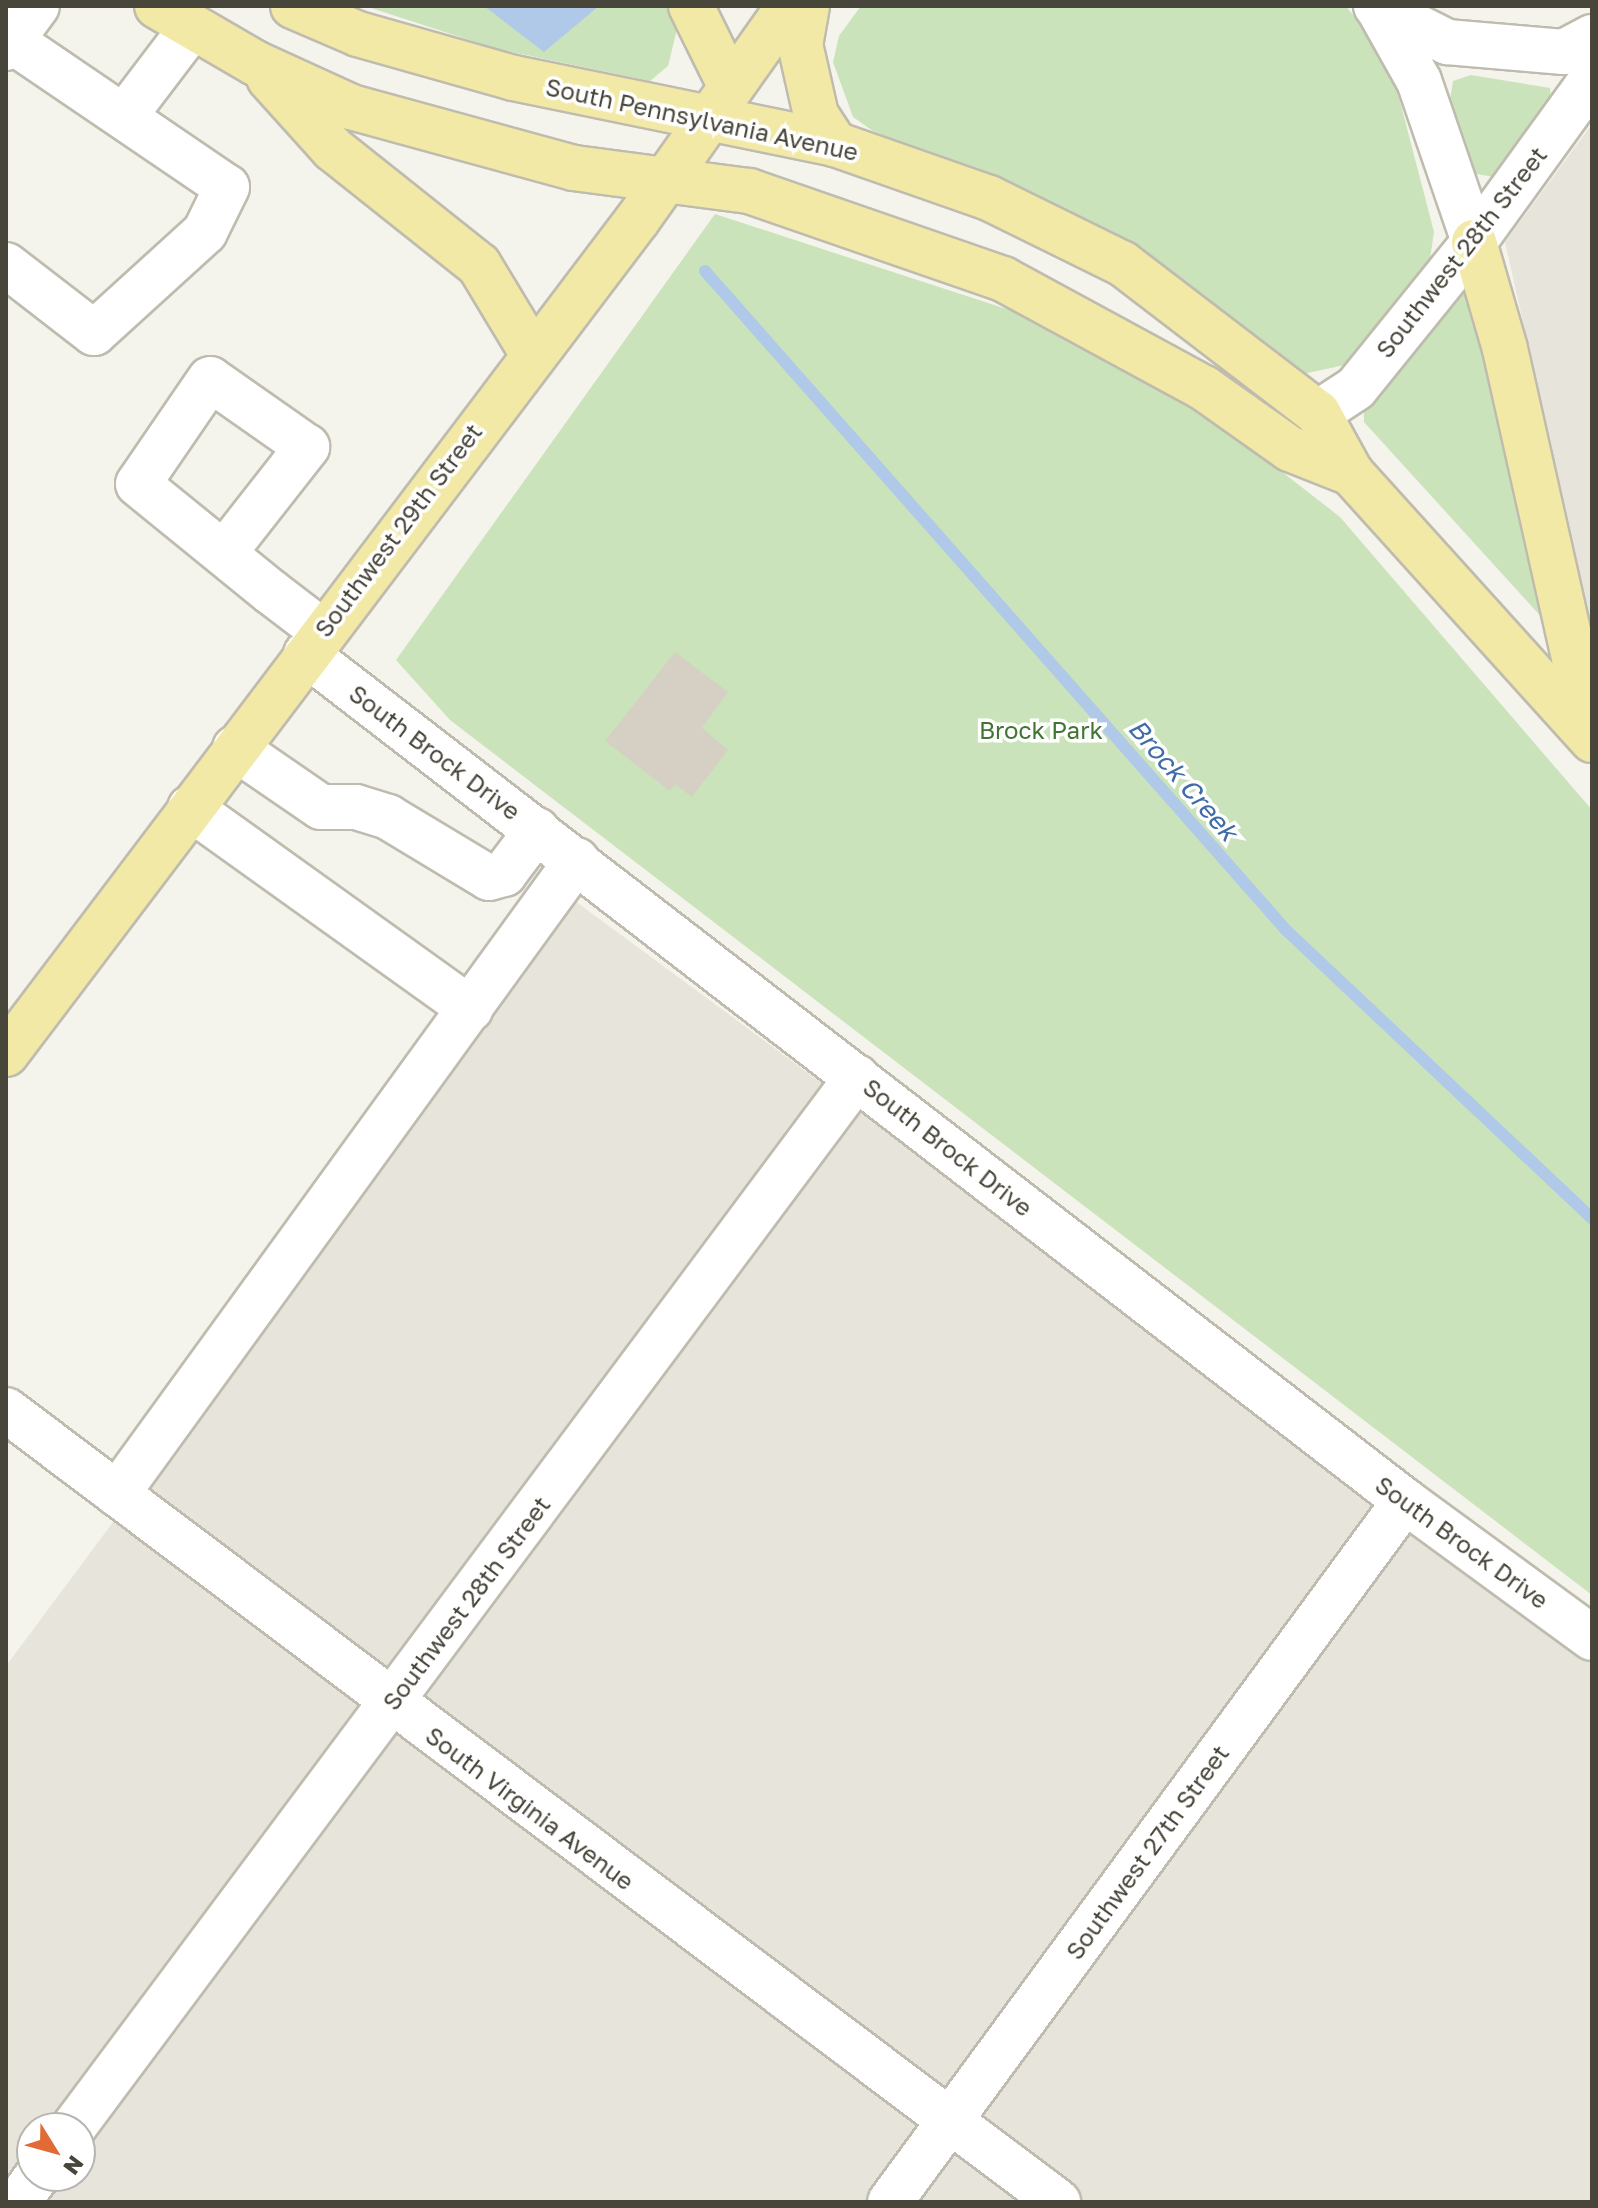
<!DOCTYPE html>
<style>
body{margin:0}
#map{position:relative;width:1598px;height:2208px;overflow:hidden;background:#f4f3ec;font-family:"Golos Text",sans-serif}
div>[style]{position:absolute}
.residential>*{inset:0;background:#e7e5db}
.green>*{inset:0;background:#cae3ba}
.water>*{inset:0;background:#b0c9e9}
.stream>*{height:12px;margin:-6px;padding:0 6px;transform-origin:6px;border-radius:6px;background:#b0c9e9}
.building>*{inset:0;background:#d5d0c3}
.roads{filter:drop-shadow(2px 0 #bfbcaf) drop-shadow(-2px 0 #bfbcaf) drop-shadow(0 2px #bfbcaf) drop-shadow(0 -2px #bfbcaf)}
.minor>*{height:44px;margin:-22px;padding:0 22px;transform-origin:22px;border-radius:22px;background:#fff}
.major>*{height:44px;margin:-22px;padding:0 22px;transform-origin:22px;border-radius:22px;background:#f3e9a6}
span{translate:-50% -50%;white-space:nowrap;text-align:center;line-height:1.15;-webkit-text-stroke:7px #fff;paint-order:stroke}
.street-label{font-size:24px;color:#48453a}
.park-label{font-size:24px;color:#427434}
.water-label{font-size:26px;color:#3f6ca8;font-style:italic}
.frame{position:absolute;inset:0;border:8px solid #48453a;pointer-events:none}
.north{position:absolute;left:16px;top:2112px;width:80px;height:80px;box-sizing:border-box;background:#fff;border:2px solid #b6b5b0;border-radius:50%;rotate:127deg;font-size:22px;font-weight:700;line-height:32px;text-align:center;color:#48453a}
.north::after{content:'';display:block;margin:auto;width:28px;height:36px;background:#e16a36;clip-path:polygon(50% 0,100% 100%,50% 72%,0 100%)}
</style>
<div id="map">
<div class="residential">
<i style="clip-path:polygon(1592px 124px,1592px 630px,1505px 242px)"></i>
<i style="clip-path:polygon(evenodd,575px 901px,1592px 1651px,1592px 2202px,6px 2202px,6px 1666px,575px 901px,32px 2128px,80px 2128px,80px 2176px,32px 2176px,32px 2128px)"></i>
</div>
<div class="green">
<i style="clip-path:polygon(365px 6px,670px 6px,679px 21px,668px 66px,650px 81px,497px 49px)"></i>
<i style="clip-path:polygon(861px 6px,1346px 6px,1390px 63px,1434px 232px,1430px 259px,1349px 364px,1303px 374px,1095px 223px,873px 131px,853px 117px,833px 62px,839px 36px)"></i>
<i style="clip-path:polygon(1471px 75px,1550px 88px,1551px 104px,1494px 177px,1471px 173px,1450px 100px,1453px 81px)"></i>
<i style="clip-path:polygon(715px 214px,1040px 320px,1222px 425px,1340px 517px,1592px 810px,1592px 1595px,450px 720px,396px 660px)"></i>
<i style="clip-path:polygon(1463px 272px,1556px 633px,1364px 422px,1364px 403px)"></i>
</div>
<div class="water">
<i style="clip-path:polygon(484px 6px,599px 6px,544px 52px)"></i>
</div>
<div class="stream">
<i style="left:705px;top:271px;width:879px;rotate:48.6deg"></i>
<i style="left:1286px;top:930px;width:420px;rotate:43.3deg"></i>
</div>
<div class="building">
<i style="clip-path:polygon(675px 652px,728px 692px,702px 728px,728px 750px,692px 797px,675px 784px,670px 791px,605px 741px)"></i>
</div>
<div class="roads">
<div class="minor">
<i style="left:1376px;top:6px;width:80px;rotate:26.9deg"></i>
<i style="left:1447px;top:42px;width:117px;rotate:4.9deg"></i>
<i style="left:1564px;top:52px;width:32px;rotate:-28deg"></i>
<i style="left:1378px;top:8px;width:84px;rotate:60.7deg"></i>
<i style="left:1419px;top:81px;width:170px;rotate:71.1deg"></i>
<i style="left:6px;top:37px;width:267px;rotate:34.2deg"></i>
<i style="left:227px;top:187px;width:50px;rotate:116.1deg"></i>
<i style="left:205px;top:232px;width:150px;rotate:137.7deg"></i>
<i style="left:94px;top:333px;width:111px;rotate:-142.3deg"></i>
<i style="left:6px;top:48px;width:52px;rotate:-53.6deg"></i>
<i style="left:126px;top:114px;width:109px;rotate:-52.8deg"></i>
<i style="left:1318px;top:413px;width:45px;rotate:-33.3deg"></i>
<i style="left:1356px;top:388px;width:188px;rotate:-51.1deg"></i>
<i style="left:1474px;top:242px;width:201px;rotate:-54.1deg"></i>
<i style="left:224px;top:553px;width:135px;rotate:-51.9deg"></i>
<i style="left:307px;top:447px;width:118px;rotate:-145deg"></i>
<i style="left:210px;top:379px;width:127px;rotate:124.4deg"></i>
<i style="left:138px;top:484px;width:171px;rotate:39.1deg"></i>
<i style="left:271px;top:592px;width:64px;rotate:37.4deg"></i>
<i style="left:306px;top:654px;width:1388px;rotate:37.62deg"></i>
<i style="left:1405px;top:1501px;width:232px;rotate:36.2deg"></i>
<i style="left:235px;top:748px;width:104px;rotate:34.5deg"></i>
<i style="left:321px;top:807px;width:35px"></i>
<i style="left:356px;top:807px;width:34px;rotate:17deg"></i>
<i style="left:388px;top:817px;width:118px;rotate:31.1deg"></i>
<i style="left:489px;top:878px;width:16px;rotate:-15deg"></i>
<i style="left:504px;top:874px;width:55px;rotate:-53.1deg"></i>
<i style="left:190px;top:808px;width:345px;rotate:35.6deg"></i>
<i style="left:6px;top:1410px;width:1317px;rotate:36.97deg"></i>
<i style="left:117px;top:1494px;width:783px;rotate:-54.04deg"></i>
<i style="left:73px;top:2128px;width:1311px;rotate:-53.28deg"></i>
<i style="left:18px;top:2202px;width:32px;rotate:-54deg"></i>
<i style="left:890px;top:2202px;width:870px;rotate:-53.7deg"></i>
</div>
<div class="major">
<i style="left:157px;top:6px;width:113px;rotate:30.2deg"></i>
<i style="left:255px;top:63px;width:106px;rotate:24.6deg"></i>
<i style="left:351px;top:107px;width:231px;rotate:15.3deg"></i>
<i style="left:574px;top:168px;width:177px;rotate:7.5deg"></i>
<i style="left:749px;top:191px;width:269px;rotate:19.1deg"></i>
<i style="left:1003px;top:279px;width:229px;rotate:28.5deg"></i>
<i style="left:1204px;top:388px;width:105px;rotate:35.3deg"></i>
<i style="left:1290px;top:449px;width:66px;rotate:21.5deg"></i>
<i style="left:293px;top:6px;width:71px;rotate:23.3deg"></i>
<i style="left:358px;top:34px;width:162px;rotate:15.8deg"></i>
<i style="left:514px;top:78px;width:328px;rotate:11.6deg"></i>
<i style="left:835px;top:144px;width:163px;rotate:19.3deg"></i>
<i style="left:989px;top:198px;width:149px;rotate:26.2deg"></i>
<i style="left:1123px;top:264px;width:245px;rotate:37.4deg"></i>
<i style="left:1318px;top:413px;width:68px;rotate:61.2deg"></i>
<i style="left:1351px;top:473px;width:360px;rotate:47.9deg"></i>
<i style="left:691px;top:6px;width:88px;rotate:63.7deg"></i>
<i style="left:807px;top:6px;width:39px;rotate:100deg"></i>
<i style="left:800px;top:44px;width:73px;rotate:77.3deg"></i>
<i style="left:816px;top:115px;width:35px;rotate:57deg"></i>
<i style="left:269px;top:78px;width:96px;rotate:48deg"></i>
<i style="left:333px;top:149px;width:186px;rotate:38.5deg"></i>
<i style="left:479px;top:265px;width:103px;rotate:58.9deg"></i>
<i style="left:1474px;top:242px;width:111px;rotate:73.8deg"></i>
<i style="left:1505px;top:349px;width:398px;rotate:77.4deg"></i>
<i style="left:6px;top:1054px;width:1047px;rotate:-52.88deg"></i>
<i style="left:638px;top:219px;width:261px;rotate:-54.7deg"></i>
</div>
</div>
<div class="street-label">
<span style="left:702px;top:119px;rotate:12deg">South Pennsylvania Avenue</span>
<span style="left:1461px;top:252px;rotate:-52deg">Southwest 28th Street</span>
<span style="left:398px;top:530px;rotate:-53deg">Southwest 29th Street</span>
<span style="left:435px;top:752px;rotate:37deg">South Brock Drive</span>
<span style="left:948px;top:1147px;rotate:38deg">South Brock Drive</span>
<span style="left:1462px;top:1542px;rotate:36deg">South Brock Drive</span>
<span style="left:466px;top:1603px;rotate:-53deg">Southwest 28th Street</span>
<span style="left:530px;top:1808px;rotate:37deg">South Virginia Avenue</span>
<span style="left:1147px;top:1852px;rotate:-54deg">Southwest 27th Street</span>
</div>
<div class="park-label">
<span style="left:1041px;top:730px">Brock Park</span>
</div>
<div class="water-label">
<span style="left:1183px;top:780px;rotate:49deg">Brock Creek</span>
</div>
<div class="frame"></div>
<div class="north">N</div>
</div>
